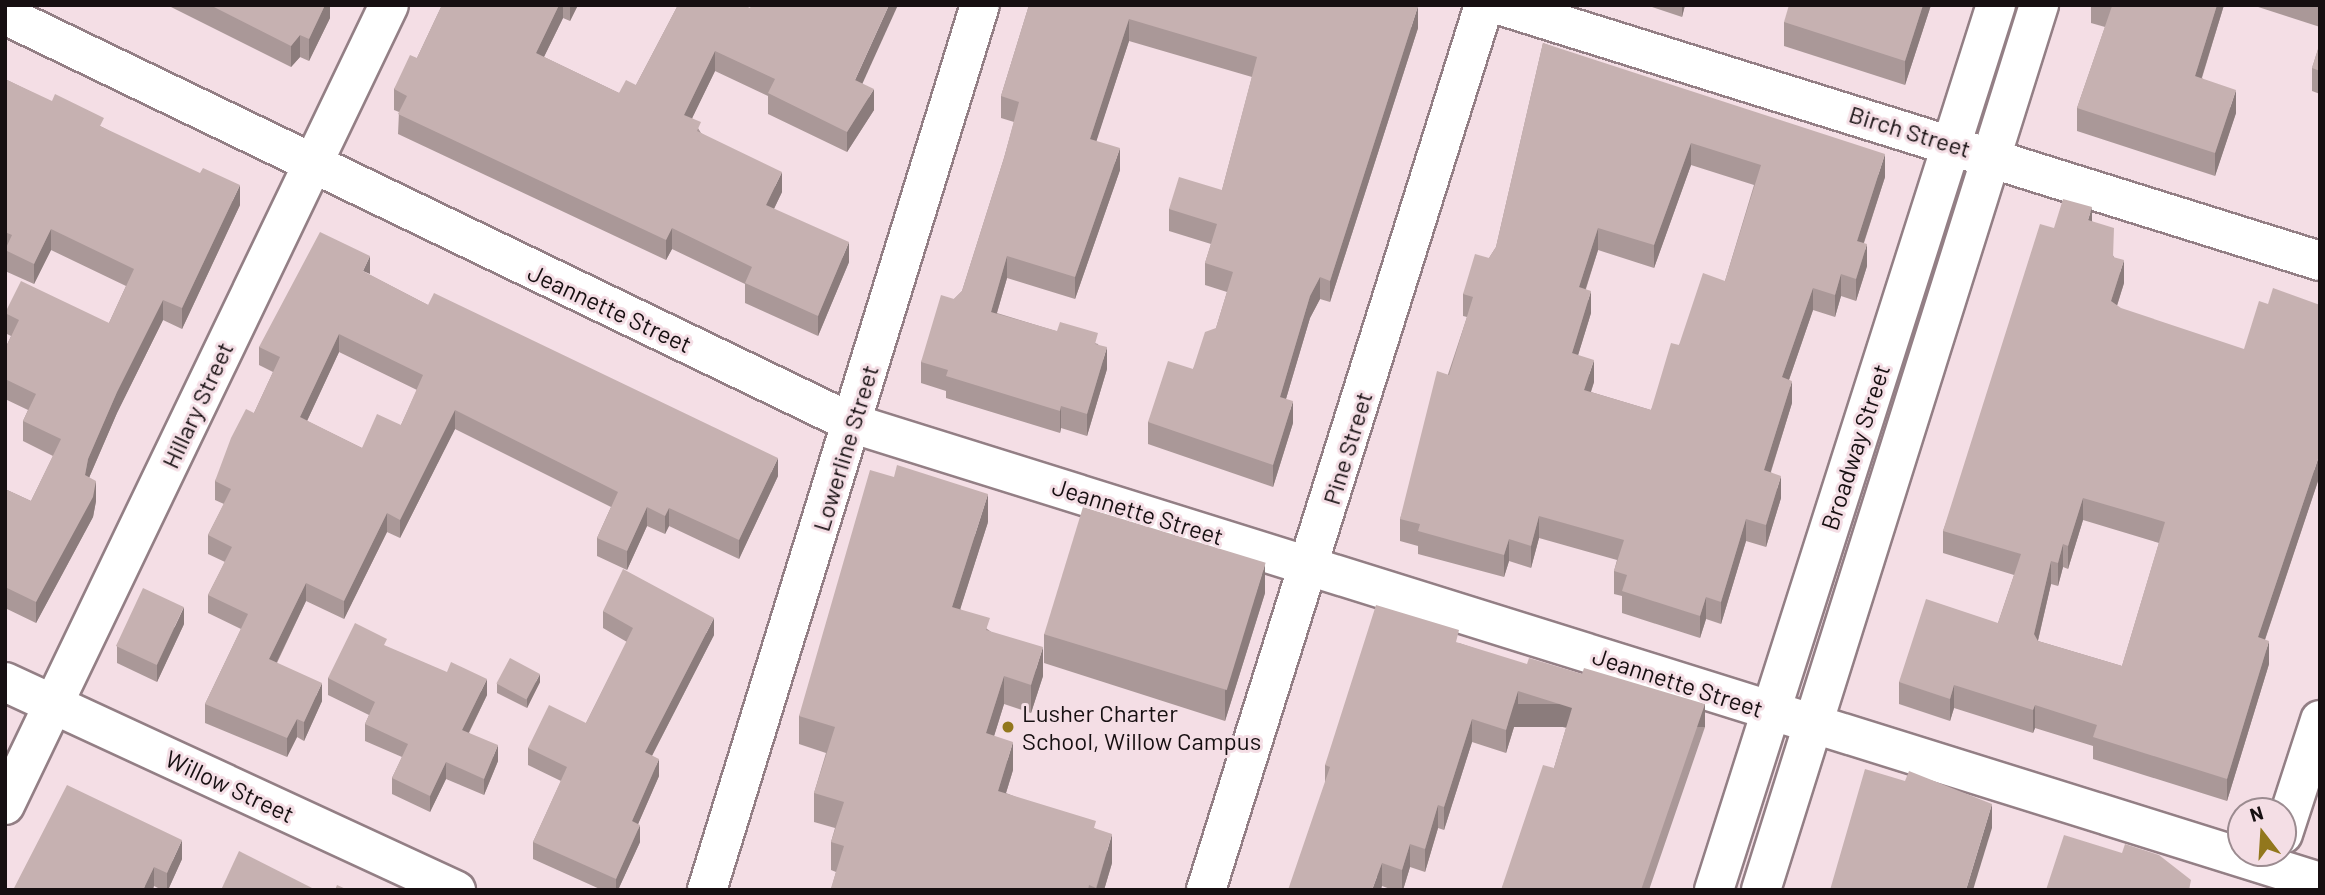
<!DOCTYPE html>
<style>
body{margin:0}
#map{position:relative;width:2325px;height:895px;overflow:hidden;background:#f4dee5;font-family:Barlow,sans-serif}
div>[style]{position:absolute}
.roads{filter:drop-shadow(2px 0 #937f85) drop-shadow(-2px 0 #937f85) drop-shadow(0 2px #937f85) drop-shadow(0 -2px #937f85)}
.minor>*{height:38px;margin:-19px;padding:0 19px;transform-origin:19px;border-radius:19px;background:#fff}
.wall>*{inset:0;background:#aa9898}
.shaded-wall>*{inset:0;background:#8b7c7c;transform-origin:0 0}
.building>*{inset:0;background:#c6b1b1;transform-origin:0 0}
.dots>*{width:19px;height:19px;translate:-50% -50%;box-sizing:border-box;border:4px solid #f4dee5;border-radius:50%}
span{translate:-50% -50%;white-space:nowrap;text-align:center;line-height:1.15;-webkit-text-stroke:6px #f4dee5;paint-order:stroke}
.street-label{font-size:24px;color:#160f11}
.poi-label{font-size:24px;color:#160f11}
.left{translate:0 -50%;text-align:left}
.frame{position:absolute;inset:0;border:7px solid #160f11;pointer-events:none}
.north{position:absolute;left:2227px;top:797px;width:70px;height:70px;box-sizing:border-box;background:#f4dee5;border:2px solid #9b8b90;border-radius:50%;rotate:343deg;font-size:19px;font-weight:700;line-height:28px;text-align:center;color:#160f11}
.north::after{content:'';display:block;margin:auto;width:24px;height:32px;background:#92771d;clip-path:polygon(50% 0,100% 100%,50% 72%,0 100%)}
</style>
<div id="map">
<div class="roads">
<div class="minor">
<i style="left:1499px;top:5px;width:860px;rotate:17.32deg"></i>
<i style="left:5px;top:15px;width:942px;rotate:25.72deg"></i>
<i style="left:854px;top:424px;width:1536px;rotate:17.35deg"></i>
<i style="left:5px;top:682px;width:497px;rotate:24.8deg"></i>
<i style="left:5px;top:805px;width:887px;rotate:-64.36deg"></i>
<i style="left:2283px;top:834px;width:120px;rotate:-72deg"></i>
<i style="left:707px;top:890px;width:926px;rotate:-72.86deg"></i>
<i style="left:1206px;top:890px;width:928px;rotate:-72.56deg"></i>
<i style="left:1714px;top:890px;width:929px;rotate:-72.33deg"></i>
<i style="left:1761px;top:890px;width:928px;rotate:-72.56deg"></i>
</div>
</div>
<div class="wall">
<i style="clip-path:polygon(167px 5px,330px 5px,330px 18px,309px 61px,300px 57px,291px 67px)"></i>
<i style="clip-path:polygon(442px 5px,578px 5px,570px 21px,563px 18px,544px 57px,619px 93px,636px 85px,678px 5px,863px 84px,874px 110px,847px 152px,768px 114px,768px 96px,715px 71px,692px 118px,701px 133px,782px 192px,774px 209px,849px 262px,818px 336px,745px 303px,745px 284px,672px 249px,666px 260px,398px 134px,399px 112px,394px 110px,394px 89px,417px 58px)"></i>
<i style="clip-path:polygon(1029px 5px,1418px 28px,1330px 302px,1320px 299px,1310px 318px,1286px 399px,1293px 423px,1273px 487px,1148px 444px,1148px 422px,1193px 369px,1216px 328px,1227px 292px,1205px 285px,1205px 263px,1211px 244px,1169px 231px,1169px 209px,1222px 190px,1252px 77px,1129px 41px,1096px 141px,1120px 170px,1075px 299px,1007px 278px,997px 313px,1098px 344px,1107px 369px,1087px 436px,1061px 428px,1060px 433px,946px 398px,946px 391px,921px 383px,921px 362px,954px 299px,962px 291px,1004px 158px,1014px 122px,1001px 118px,1001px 96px)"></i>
<i style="clip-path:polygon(1646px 5px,1685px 5px,1682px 17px)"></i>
<i style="clip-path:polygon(1931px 5px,1905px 85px,1784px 46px,1784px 22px)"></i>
<i style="clip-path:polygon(2091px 5px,2224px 5px,2202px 78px,2236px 113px,2215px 176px,2077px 131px,2077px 108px,2105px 27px,2091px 23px)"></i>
<i style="clip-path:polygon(2252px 5px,2320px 5px,2320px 27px)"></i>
<i style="clip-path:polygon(evenodd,1543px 43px,1885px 177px,1864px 243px,1867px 266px,1856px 301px,1841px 296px,1835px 317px,1813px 310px,1789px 380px,1792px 403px,1771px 472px,1781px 498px,1766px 547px,1746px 541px,1721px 624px,1706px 619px,1700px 638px,1622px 613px,1622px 596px,1614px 594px,1614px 571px,1617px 560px,1539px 538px,1531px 568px,1509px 561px,1504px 577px,1418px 554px,1418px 546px,1400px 541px,1400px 519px,1467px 317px,1463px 316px,1463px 294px,1489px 258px,1496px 247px,1543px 43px,1691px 165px,1754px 185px,1725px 281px,1679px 345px,1651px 410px,1591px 392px,1594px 382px,1578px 355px,1591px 313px,1586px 289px,1598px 250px,1654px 268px,1691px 165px)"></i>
<i style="clip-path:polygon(2320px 43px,2320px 94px,2312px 91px,2312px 68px)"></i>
<i style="clip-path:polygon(5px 79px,104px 128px,240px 205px,182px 329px,163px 320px,117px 413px,89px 478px,96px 501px,93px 517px,36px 623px,5px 608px,5px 489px,31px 501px,53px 456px,23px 441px,23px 421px,28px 410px,5px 399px,5px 349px,11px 336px,5px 333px,5px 313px,109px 323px,126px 286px,51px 250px,34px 284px,5px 271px)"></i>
<i style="clip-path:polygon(2320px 119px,2320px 148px,2318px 147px,2318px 124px)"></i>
<i style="clip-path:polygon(evenodd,2092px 221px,2114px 257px,2124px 283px,2117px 306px,2320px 475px,2265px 640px,2269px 664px,2227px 801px,2093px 759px,2093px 746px,2035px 728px,2033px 733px,1954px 708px,1950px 721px,1899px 704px,1899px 682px,1998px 623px,2014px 575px,1943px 553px,1943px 531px,2054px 228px,2092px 221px,2083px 520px,2159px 543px,2122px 666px,2038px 641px,2051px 584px,2058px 586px,2063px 567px,2068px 569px,2083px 520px)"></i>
<i style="clip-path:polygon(evenodd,370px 275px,428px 305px,778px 476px,739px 559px,669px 526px,665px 534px,647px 526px,627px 570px,597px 556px,597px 538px,611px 507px,455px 429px,400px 538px,387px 532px,344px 619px,306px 601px,277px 663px,322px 701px,304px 741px,297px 737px,287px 757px,205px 723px,205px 704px,241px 629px,208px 613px,208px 595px,225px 562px,208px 554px,208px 535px,224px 504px,215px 500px,215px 481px,254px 413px,273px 372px,259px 365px,259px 347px,370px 275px,339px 352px,417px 390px,401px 425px,362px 448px,307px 421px,339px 352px)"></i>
<i style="clip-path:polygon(988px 522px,960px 609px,990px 631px,1043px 676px,1031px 713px,1004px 704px,994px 736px,1013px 770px,1006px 793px,1096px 829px,1112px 863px,1104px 890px,831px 890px,836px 872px,831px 870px,831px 842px,835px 828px,814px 822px,814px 793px,826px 753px,799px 744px,799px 716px)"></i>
<i style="clip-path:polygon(1265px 593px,1225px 721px,1044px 663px,1044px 634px)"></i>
<i style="clip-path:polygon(603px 611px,714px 635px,652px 756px,659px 776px,638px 824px,640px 842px,618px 890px,602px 890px,533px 859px,533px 842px,561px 781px,528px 765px,528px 748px,586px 723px,627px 642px,603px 628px)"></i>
<i style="clip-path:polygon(184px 624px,157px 682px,117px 663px,117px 646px)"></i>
<i style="clip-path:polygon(1459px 643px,1705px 727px,1649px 890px,1501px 890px,1554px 768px,1566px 728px,1518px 714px,1506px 753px,1472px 742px,1444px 830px,1438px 828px,1425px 872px,1410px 867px,1403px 890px,1393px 890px,1382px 886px,1325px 783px,1325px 765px)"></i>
<i style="clip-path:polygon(387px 647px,487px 695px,469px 733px,498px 761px,484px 795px,446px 779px,430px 812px,392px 794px,392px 778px,402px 757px,365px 741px,365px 724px,369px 715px,328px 695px,328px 678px)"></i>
<i style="clip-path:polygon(540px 682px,527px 708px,497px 693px,497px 684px)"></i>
<i style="clip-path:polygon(182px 859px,168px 890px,162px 890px,154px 886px,13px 890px)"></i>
</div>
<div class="shaded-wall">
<i style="clip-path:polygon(325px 5px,330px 5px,330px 18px,309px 61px,309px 39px)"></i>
<i style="clip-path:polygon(559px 5px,563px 5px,563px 18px,536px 73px,536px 53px)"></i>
<i style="clip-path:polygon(570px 5px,578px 5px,570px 21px)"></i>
<i style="clip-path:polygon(889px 5px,898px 5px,855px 100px,855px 80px)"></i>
<i style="clip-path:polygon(1682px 5px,1685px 5px,1682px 17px)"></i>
<i style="clip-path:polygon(1923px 5px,1931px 5px,1905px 85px,1905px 61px)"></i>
<i style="clip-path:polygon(2217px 5px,2224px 5px,2195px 99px,2195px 76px)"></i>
<i style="clip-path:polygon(1418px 6px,1418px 28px,1330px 302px,1330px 281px)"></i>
<i style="clip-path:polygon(1129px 19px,1129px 41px,1090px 161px,1090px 139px)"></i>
<i style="clip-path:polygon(300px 35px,300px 57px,291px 67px,291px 46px)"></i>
<i style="clip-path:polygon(715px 51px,715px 71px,684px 135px,684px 115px)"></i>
<i style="clip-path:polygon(874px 89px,874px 110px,847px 152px,847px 132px)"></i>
<i style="clip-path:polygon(2236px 90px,2236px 113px,2215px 176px,2215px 153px)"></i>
<i style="clip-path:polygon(1691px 143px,1691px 165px,1654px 268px,1654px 245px)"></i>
<i style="clip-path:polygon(1120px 148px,1120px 170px,1075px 299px,1075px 277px)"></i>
<i style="clip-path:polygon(1885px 154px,1885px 177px,1857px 263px,1857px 241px)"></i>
<i style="clip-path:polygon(782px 172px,782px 192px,766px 225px,766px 205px)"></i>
<i style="clip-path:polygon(240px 185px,240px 205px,182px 329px,182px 308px)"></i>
<i style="clip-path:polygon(2092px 207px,2092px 230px,2088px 220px)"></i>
<i style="clip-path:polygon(672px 228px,672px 249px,666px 260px,666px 240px)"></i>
<i style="clip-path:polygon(1598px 228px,1598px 250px,1579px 309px,1579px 287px)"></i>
<i style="clip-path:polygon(51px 229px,51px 250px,34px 284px,34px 264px)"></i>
<i style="clip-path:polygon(849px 242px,849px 262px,818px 336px,818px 316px)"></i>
<i style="clip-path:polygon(1867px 244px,1867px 266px,1856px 301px,1856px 279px)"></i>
<i style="clip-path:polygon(370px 256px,370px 274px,363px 271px)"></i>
<i style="clip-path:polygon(1007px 256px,1007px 278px,991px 333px,991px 312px)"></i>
<i style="clip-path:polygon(2124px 260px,2124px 283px,2111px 324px,2111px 301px)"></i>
<i style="clip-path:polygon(1841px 274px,1841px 296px,1835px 317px,1835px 295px)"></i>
<i style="clip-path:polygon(1320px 277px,1320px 299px,1310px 318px,1280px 419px,1280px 397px,1310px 296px)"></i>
<i style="clip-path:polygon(1813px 288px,1813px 310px,1782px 400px,1782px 377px)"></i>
<i style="clip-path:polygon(1591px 291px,1591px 313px,1572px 375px,1572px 353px)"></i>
<i style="clip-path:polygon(163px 300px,163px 320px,117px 413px,88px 480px,85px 475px,88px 459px,117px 392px)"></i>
<i style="clip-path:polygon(339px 334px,339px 352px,300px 436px,300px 417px)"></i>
<i style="clip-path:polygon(1107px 347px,1107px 369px,1087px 436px,1087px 414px)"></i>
<i style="clip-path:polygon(1594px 360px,1594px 382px,1584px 412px,1584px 390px)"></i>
<i style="clip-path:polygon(1792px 381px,1792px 403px,1764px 493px,1764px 470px)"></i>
<i style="clip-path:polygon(1293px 401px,1293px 423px,1273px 487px,1273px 465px)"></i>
<i style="clip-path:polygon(1061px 406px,1061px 428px,1060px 433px,1060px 411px)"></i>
<i style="clip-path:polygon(455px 410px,455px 429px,400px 538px,400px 520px)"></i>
<i style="clip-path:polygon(2320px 453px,2320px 475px,2258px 660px,2258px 637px)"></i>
<i style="clip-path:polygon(778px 458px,778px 476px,739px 559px,739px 540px)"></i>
<i style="clip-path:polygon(1781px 476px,1781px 498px,1766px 547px,1766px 525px)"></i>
<i style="clip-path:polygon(96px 481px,96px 501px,93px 517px,36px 623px,36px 602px)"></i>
<i style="clip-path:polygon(988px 494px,988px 522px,952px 635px,952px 607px)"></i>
<i style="clip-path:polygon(2083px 498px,2083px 520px,2068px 569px,2068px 546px)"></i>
<i style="clip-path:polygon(647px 507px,647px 526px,627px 570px,627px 551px)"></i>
<i style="clip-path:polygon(669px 508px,669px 526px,665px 534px,665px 516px)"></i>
<i style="clip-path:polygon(387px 513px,387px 532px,344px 619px,344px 601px)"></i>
<i style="clip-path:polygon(1539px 516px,1539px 538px,1531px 568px,1531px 546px)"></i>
<i style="clip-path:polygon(1746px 519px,1746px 541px,1721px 624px,1721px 602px)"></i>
<i style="clip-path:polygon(1509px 539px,1509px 561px,1504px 577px,1504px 555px)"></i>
<i style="clip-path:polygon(2063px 544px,2063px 567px,2058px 586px,2058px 563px)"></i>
<i style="clip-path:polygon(2051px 561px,2051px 584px,2034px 657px,2034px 634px)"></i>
<i style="clip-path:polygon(1265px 564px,1265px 593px,1225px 721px,1225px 691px)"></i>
<i style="clip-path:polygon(306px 583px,306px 601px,269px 678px,269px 659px)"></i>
<i style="clip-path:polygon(1706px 597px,1706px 619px,1700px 638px,1700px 616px)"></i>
<i style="clip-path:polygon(184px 607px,184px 624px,157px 682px,157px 665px)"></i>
<i style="clip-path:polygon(714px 618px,714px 635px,645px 769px,645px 752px)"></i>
<i style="clip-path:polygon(2269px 641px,2269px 664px,2227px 801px,2227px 779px)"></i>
<i style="clip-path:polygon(1043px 647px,1043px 676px,1031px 713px,1031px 685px)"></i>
<i style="clip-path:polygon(540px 674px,540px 682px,527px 708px,527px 699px)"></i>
<i style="clip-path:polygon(1004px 676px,1004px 704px,986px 762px,986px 733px)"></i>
<i style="clip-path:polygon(487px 679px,487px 695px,462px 746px,462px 730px)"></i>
<i style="clip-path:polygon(322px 683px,322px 701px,304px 741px,304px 722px)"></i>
<i style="clip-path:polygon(1954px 685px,1954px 708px,1950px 721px,1950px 699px)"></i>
<i style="clip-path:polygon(1518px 691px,1518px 714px,1506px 753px,1506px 730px)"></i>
<i style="left:1705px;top:704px;width:23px;height:197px;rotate:90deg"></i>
<i style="clip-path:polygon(2035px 705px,2035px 728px,2033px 733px,2033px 710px)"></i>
<i style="clip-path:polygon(297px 719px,297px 737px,287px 757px,287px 738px)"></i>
<i style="clip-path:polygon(1472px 719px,1472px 742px,1444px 830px,1444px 807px)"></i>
<i style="clip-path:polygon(1013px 742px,1013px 770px,998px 819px,998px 791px)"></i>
<i style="clip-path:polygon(498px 745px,498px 761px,484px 795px,484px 779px)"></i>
<i style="clip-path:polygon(659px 759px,659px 776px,632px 838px,632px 821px)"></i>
<i style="clip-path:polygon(446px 762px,446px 779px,430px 812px,430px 796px)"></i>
<i style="clip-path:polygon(1992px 804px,1992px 828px,1973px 890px,1966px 890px)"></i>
<i style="clip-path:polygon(1438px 805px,1438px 828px,1425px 872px,1425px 849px)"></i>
<i style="clip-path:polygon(640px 825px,640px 842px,618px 890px,616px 890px,616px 879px)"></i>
<i style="clip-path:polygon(1112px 834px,1112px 863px,1104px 890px,1096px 890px)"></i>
<i style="clip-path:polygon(182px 840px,182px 859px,168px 890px,167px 890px,167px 873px)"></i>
<i style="clip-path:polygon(1410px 844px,1410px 867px,1403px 890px,1402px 890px,1402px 870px)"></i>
<i style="clip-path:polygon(1382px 863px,1382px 886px,1381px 890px,1372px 890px)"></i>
<i style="clip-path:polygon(154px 867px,154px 886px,153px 890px,143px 890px)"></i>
</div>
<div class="building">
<i style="clip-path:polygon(210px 5px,325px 5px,309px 39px,300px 35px,291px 46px)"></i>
<i style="clip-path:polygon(442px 5px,559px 5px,536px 53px,619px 93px,626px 80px,636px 85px,678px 5px,744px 5px,750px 8px,751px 5px,889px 5px,855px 80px,874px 89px,847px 132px,768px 93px,775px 79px,715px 51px,684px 115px,701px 122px,697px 131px,782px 172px,766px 205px,849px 242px,818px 316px,745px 283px,752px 267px,672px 228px,666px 240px,398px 114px,407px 96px,394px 89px,410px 55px,417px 58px)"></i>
<i style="clip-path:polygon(1029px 5px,1414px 5px,1418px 6px,1330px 281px,1320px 277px,1310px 296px,1280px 397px,1293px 401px,1273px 465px,1148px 422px,1168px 361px,1193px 369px,1205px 332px,1216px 328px,1233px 272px,1205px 263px,1217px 224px,1169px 209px,1179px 177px,1222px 190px,1257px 57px,1129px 19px,1090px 139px,1120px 148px,1075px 277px,1007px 256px,991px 312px,1057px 331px,1060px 322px,1098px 333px,1095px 344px,1107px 347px,1087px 414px,1061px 406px,1060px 411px,946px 376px,948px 370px,921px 362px,941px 295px,954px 299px,962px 291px,1004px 158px,1019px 102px,1001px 96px)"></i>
<i style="clip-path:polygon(1789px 5px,1923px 5px,1905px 61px,1784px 22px)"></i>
<i style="clip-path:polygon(2109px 5px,2217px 5px,2195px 76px,2236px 90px,2215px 153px,2077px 108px,2112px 6px)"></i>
<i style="clip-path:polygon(evenodd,1543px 43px,1885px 154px,1857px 241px,1867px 244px,1856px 279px,1841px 274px,1835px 295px,1813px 288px,1782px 377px,1792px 381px,1764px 470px,1781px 476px,1766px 525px,1746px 519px,1721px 602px,1706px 597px,1700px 616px,1622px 591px,1627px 575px,1614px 571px,1624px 540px,1539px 516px,1531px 546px,1509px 539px,1504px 555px,1418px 531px,1420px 524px,1400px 519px,1437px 371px,1449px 375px,1473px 297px,1463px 294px,1475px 254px,1489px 258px,1496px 247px,1543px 43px,1691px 143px,1761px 165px,1725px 281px,1703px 273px,1679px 345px,1671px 343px,1651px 410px,1584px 390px,1594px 360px,1572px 353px,1591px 291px,1579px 287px,1598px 228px,1654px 245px,1691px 143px)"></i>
<i style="clip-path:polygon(2320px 43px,2320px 71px,2312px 68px)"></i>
<i style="clip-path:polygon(5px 79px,52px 101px,55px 94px,104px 118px,100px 126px,200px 173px,203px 168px,240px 185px,182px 308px,163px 300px,117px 392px,88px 459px,85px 475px,96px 481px,93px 497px,36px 602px,5px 587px,5px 489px,31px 501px,61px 439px,23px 421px,36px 394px,5px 379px,5px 349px,19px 320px,5px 313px,21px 281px,109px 323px,134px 269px,51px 229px,34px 264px,5px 250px,12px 235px,5px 232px)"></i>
<i style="clip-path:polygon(evenodd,2063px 199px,2092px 207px,2088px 220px,2114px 228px,2113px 257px,2124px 260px,2111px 301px,2121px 308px,2244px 349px,2259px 301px,2268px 304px,2273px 288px,2320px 305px,2320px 453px,2258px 637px,2269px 641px,2227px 779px,2093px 737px,2097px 725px,2035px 705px,2033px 710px,1954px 685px,1950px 699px,1899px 682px,1926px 599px,1998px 623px,2021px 554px,1943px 531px,2040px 224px,2054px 228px,2063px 199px,2083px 498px,2165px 522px,2122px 666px,2038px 641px,2034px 634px,2051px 561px,2058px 563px,2063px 544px,2068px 546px,2083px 498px)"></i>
<i style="clip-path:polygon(evenodd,320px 232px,370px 256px,363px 271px,428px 305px,434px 293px,778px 458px,739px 540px,669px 508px,665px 516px,647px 507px,627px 551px,597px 538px,618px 492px,455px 410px,400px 520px,387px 513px,344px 601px,306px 583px,269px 659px,322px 683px,304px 722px,297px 719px,287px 738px,205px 704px,248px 614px,208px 595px,232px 547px,208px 535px,231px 489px,215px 481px,231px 438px,246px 409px,254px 413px,280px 357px,259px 347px,320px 232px,339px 334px,423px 375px,401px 425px,377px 414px,362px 448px,300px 417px,339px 334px)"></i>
<i style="clip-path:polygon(897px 465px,988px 494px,952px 607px,990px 618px,986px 630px,1043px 647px,1031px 685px,1004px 676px,986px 733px,1013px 742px,998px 791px,1096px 821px,1094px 828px,1112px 834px,1096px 888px,1089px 885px,1088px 890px,836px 890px,831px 888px,844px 846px,831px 842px,844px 802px,814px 793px,835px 727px,799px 716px,870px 470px,894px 477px)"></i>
<i style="left:1083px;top:507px;width:191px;height:133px;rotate:17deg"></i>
<i style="clip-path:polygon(623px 569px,714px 618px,645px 752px,659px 759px,632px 821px,640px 825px,616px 879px,533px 842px,567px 767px,528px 748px,549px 705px,586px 723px,633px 628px,603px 611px)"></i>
<i style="left:143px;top:588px;width:45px;height:64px;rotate:25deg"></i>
<i style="clip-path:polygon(1376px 605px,1459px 630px,1456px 642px,1527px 664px,1529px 658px,1582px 674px,1584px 668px,1705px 704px,1641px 890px,1501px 890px,1543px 765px,1554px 768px,1572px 708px,1518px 691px,1506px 730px,1472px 719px,1444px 807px,1438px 805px,1425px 849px,1410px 844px,1402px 870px,1382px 863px,1372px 890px,1288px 890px,1330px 767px,1325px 765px)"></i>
<i style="clip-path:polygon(355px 623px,387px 639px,384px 645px,447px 672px,451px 662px,487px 679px,462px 730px,498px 745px,484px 779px,446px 762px,430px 796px,392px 778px,408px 744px,365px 724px,375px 702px,328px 678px)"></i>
<i style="left:510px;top:658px;width:34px;height:29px;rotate:28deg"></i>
<i style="clip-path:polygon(1865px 769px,1905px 781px,1909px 771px,1992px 804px,1966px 890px,1830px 890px)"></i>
<i style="clip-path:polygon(67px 785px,182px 840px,167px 873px,154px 867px,143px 890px,13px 890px)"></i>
<i style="clip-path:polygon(2064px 835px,2122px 853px,2125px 844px,2159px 855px,2191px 880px,2189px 890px,2046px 890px)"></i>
<i style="clip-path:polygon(239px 851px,316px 890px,221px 890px)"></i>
<i style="clip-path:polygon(337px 885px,348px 890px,335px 890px)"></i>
</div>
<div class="dots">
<i style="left:1008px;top:727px;background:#92771d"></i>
</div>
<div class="street-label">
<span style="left:1910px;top:131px;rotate:17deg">Birch Street</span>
<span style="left:610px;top:308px;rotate:25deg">Jeannette Street</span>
<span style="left:197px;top:405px;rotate:-65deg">Hillary Street</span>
<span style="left:1855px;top:447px;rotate:-72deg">Broadway Street</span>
<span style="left:845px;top:448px;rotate:-73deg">Lowerline Street</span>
<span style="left:1347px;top:448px;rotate:-73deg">Pine Street</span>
<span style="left:1138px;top:511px;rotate:17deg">Jeannette Street</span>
<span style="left:1678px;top:682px;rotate:18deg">Jeannette Street</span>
<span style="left:230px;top:786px;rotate:25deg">Willow Street</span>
</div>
<div class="poi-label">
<span class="left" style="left:1022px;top:727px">Lusher Charter<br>School, Willow Campus</span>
</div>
<div class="frame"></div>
<div class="north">N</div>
</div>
